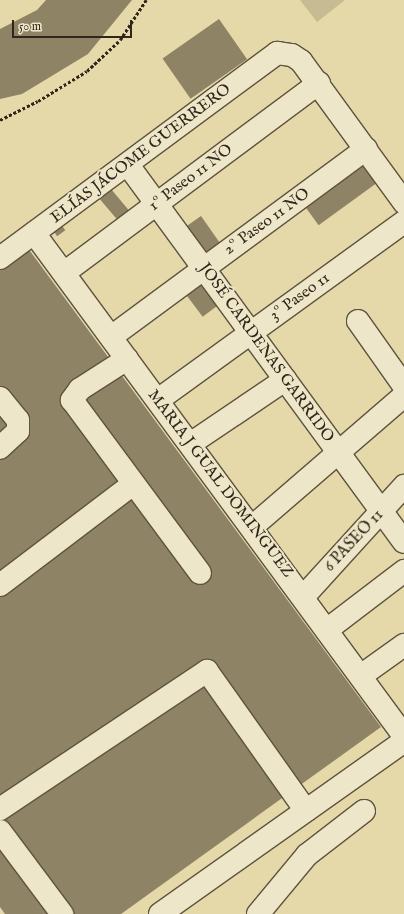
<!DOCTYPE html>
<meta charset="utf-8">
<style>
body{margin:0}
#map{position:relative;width:404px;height:914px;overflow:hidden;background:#e5d9aa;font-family:"IM FELL English",serif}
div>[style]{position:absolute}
.green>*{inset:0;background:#c6bb92}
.building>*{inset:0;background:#8f8365;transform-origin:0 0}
.path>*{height:2.5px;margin-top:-1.25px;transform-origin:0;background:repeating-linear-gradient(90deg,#31261b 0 3px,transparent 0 5px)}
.roads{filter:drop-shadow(1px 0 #5e533f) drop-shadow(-1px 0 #5e533f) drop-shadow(0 1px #5e533f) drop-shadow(0 -1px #5e533f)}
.minor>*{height:22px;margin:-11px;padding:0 11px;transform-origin:11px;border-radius:11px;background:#eee6c8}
span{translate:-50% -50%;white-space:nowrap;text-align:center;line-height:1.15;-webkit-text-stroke:4px #eee6c8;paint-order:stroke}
.street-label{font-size:16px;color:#31261b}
.scale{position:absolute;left:12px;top:20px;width:120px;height:18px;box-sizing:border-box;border:2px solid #31261b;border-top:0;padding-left:5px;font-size:12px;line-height:14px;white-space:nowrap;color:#31261b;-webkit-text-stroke:3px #eee6c8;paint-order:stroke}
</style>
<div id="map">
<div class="green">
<i style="clip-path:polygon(300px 0,345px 0,317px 22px)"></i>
</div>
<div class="building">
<i style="clip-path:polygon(46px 0,132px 0,88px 54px,22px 94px,0 99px,0 29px,37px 10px)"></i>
<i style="left:219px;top:19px;width:49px;height:69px;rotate:55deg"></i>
<i style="left:359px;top:160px;width:29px;height:71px;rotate:54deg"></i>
<i style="left:111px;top:189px;width:30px;height:15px;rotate:50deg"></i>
<i style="left:201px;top:216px;width:37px;height:23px;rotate:55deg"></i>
<i style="left:60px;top:223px;width:9px;height:10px;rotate:54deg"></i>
<i style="clip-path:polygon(27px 247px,381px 727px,121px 914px,5px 914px,0 907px,0 266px)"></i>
<i style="left:200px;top:280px;width:31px;height:20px;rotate:53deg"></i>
</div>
<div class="path">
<i style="left:0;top:120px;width:42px;rotate:-26.6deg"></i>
<i style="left:38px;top:101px;width:57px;rotate:-31.5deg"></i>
<i style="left:87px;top:71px;width:45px;rotate:-43.2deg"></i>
<i style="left:120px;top:40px;width:48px;rotate:-57deg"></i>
</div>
<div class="roads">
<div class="minor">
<i style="left:128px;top:165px;width:467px;rotate:53.8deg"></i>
<i style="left:34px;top:233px;width:624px;rotate:53.66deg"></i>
<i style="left:0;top:258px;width:345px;rotate:-36.5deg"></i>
<i style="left:277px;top:53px;width:15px;rotate:8deg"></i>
<i style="left:292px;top:55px;width:11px;rotate:34deg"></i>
<i style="left:301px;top:61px;width:175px;rotate:53.9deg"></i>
<i style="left:64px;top:273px;width:318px;rotate:-36.7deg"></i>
<i style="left:358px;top:321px;width:80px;rotate:54.7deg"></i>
<i style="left:111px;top:337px;width:317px;rotate:-36.4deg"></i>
<i style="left:127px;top:359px;width:56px;rotate:147.4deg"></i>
<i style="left:80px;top:389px;width:14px;rotate:126deg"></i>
<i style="left:72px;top:400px;width:215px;rotate:53.5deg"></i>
<i style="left:0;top:398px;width:28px;rotate:51deg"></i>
<i style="left:18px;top:420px;width:11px;rotate:90deg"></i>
<i style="left:18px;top:431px;width:25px;rotate:137deg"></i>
<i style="left:158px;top:400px;width:304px;rotate:-35.9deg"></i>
<i style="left:190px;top:444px;width:115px;rotate:-34deg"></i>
<i style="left:252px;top:527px;width:201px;rotate:-40.8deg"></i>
<i style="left:0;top:585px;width:167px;rotate:-37.2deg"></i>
<i style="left:304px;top:596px;width:149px;rotate:-47.7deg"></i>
<i style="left:328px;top:629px;width:96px;rotate:-37.3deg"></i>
<i style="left:362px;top:675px;width:52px;rotate:-35.5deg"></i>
<i style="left:0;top:809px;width:249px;rotate:-33.7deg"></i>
<i style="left:207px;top:671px;width:171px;rotate:54.7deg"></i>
<i style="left:0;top:831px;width:104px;rotate:53.2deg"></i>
<i style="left:160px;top:914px;width:299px;rotate:-35.3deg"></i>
<i style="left:258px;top:914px;width:77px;rotate:-50.3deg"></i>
<i style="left:307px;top:855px;width:72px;rotate:-37.7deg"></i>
</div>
</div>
<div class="street-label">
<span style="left:141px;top:154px;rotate:-37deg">ELÍAS JÁCOME GUERRERO</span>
<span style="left:191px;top:178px;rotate:-37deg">1º Paseo 11 NO</span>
<span style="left:267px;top:222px;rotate:-36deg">2º Paseo 11 NO</span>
<span style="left:300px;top:297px;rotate:-36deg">3º Paseo 11</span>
<span style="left:266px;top:353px;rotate:54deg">JOSÉ CARDENAS GARRIDO</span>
<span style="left:220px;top:484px;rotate:53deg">MARIA J GUAL DOMINGUEZ</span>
<span style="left:354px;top:541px;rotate:-47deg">6 PASEO 11</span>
</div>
<div class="scale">50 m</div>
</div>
